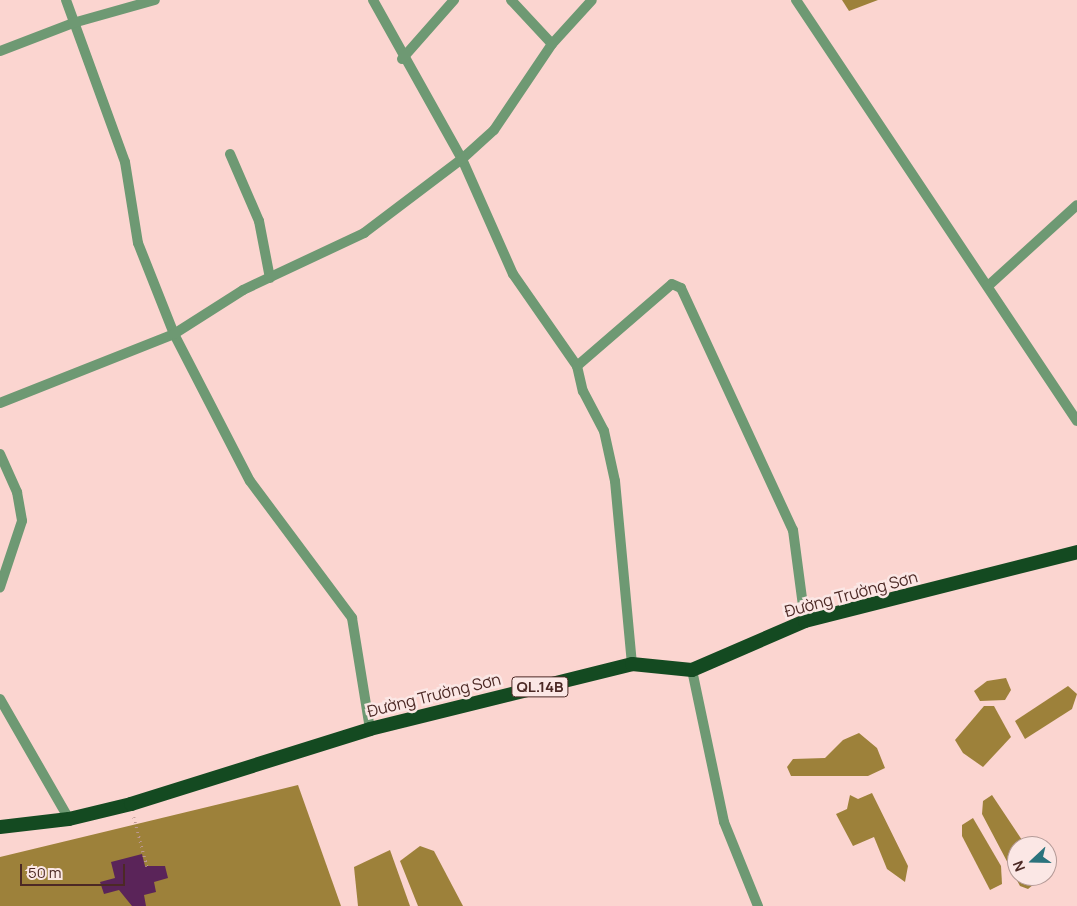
<!DOCTYPE html>
<meta charset="utf-8">
<style>
body{margin:0}
#map{position:relative;width:1077px;height:906px;overflow:hidden;background:#fbd5d0;font-family:Manrope,sans-serif}
div>[style]{position:absolute}
.water>*{inset:0;background:#9d813a}
.building>*{inset:0;background:#5a2459}
.path>*{height:2.5px;margin-top:-1.25px;transform-origin:0;background:repeating-linear-gradient(90deg,#bc9792 0 1px,transparent 0 5px)}
.minor>*{height:10px;margin:-5px;padding:0 5px;transform-origin:5px;border-radius:5px;background:#6e9973}
.trunk>*{height:14px;margin:-7px;padding:0 7px;transform-origin:7px;border-radius:7px;background:#144a21}
span{translate:-50% -50%;white-space:nowrap;text-align:center;line-height:1.15;-webkit-text-stroke:5px #fbe7e5;paint-order:stroke}
.shield-label span{padding:1px 4px;background:#fbe7e5;border:1px solid;border-radius:4px;-webkit-text-stroke-width:0}
.shield-label{font-size:15px;color:#4c2925;font-weight:700}
.street-label{font-size:16px;color:#4c2925}
.north{position:absolute;left:1007px;top:836px;width:50px;height:50px;box-sizing:border-box;background:#fbe7e5;border:1px solid #b59b98;border-radius:50%;rotate:249deg;font-size:14px;font-weight:700;line-height:20px;text-align:center;color:#4c2925}
.north::after{content:'';display:block;margin:auto;width:18px;height:22px;background:#2b737d;clip-path:polygon(50% 0,100% 100%,50% 72%,0 100%)}
.scale{position:absolute;left:20px;top:864px;width:105px;height:22px;box-sizing:border-box;border:2px solid #4c2925;border-top:0;padding-left:6px;font-size:15px;line-height:18px;white-space:nowrap;color:#4c2925;-webkit-text-stroke:4px #fbe7e5;paint-order:stroke}
</style>
<div id="map">
<div class="water">
<i style="clip-path:polygon(842px 0,878px 0,849px 11px)"></i>
<i style="clip-path:polygon(1006px 678px,1011px 690px,1005px 700px,980px 701px,974px 691px,987px 681px)"></i>
<i style="clip-path:polygon(1068px 686px,1077px 694px,1072px 709px,1025px 739px,1015px 721px)"></i>
<i style="clip-path:polygon(984px 706px,994px 706px,1011px 737px,983px 767px,963px 753px,955px 740px)"></i>
<i style="clip-path:polygon(859px 733px,877px 748px,885px 768px,868px 776px,791px 776px,787px 767px,793px 759px,825px 758px,843px 740px)"></i>
<i style="clip-path:polygon(298px 785px,341px 906px,0 906px,0 857px)"></i>
<i style="clip-path:polygon(872px 793px,908px 866px,905px 882px,887px 869px,874px 837px,853px 846px,836px 814px,847px 809px,850px 795px,858px 799px)"></i>
<i style="clip-path:polygon(992px 795px,1026px 846px,1017px 846px,1017px 876px,1044px 876px,1028px 889px,1020px 886px,982px 814px,983px 801px)"></i>
<i style="clip-path:polygon(973px 818px,1001px 866px,1002px 884px,990px 890px,962px 836px,962px 825px)"></i>
<i style="clip-path:polygon(420px 846px,434px 851px,463px 906px,418px 906px,400px 861px)"></i>
<i style="clip-path:polygon(390px 850px,410px 906px,358px 906px,354px 867px)"></i>
</div>
<div class="building">
<i style="clip-path:polygon(142px 854px,145px 866px,165px 866px,168px 878px,154px 882px,156px 892px,144px 895px,146px 906px,132px 906px,119px 890px,104px 894px,100px 882px,115px 878px,111px 862px)"></i>
</div>
<div class="path">
<i style="left:134px;top:817px;width:51px;rotate:75.1deg"></i>
</div>
<div class="minor">
<i style="left:66px;top:0;width:172px;rotate:70deg"></i>
<i style="left:125px;top:162px;width:82px;rotate:80.9deg"></i>
<i style="left:138px;top:243px;width:98px;rotate:68.4deg"></i>
<i style="left:174px;top:334px;width:165px;rotate:62.7deg"></i>
<i style="left:250px;top:481px;width:171px;rotate:53.3deg"></i>
<i style="left:352px;top:618px;width:112px;rotate:80.8deg"></i>
<i style="left:373px;top:0;width:182px;rotate:60.8deg"></i>
<i style="left:462px;top:159px;width:126px;rotate:66.1deg"></i>
<i style="left:513px;top:274px;width:112px;rotate:55.2deg"></i>
<i style="left:577px;top:366px;width:26px;rotate:77deg"></i>
<i style="left:583px;top:391px;width:45px;rotate:62.3deg"></i>
<i style="left:604px;top:431px;width:51px;rotate:77.6deg"></i>
<i style="left:615px;top:481px;width:184px;rotate:84.7deg"></i>
<i style="left:511px;top:0;width:60px;rotate:47deg"></i>
<i style="left:796px;top:0;width:506px;rotate:56.28deg"></i>
<i style="left:0;top:51px;width:78px;rotate:-21deg"></i>
<i style="left:73px;top:23px;width:85px;rotate:-15.7deg"></i>
<i style="left:402px;top:59px;width:79px;rotate:-48.6deg"></i>
<i style="left:230px;top:154px;width:73px;rotate:66.6deg"></i>
<i style="left:259px;top:221px;width:58px;rotate:79.1deg"></i>
<i style="left:988px;top:286px;width:120px;rotate:-42.3deg"></i>
<i style="left:577px;top:366px;width:125px;rotate:-40.8deg"></i>
<i style="left:672px;top:284px;width:10px;rotate:24deg"></i>
<i style="left:681px;top:288px;width:267px;rotate:65.2deg"></i>
<i style="left:793px;top:530px;width:92px;rotate:82.5deg"></i>
<i style="left:0;top:403px;width:187px;rotate:-21.6deg"></i>
<i style="left:174px;top:334px;width:82px;rotate:-32.5deg"></i>
<i style="left:243px;top:290px;width:134px;rotate:-25.2deg"></i>
<i style="left:364px;top:233px;width:123px;rotate:-37.1deg"></i>
<i style="left:462px;top:159px;width:43px;rotate:-42.2deg"></i>
<i style="left:494px;top:130px;width:104px;rotate:-56deg"></i>
<i style="left:552px;top:44px;width:59px;rotate:-47.7deg"></i>
<i style="left:0;top:454px;width:42px;rotate:65.9deg"></i>
<i style="left:17px;top:492px;width:29px;rotate:80deg"></i>
<i style="left:22px;top:521px;width:70px;rotate:108.4deg"></i>
<i style="left:692px;top:670px;width:155px;rotate:78.1deg"></i>
<i style="left:724px;top:822px;width:91px;rotate:68deg"></i>
<i style="left:0;top:699px;width:138px;rotate:60.1deg"></i>
</div>
<div class="trunk">
<i style="left:0;top:827px;width:69px;rotate:-6.6deg"></i>
<i style="left:69px;top:819px;width:64px;rotate:-13.6deg"></i>
<i style="left:131px;top:804px;width:250px;rotate:-17.4deg"></i>
<i style="left:370px;top:729px;width:270px;rotate:-13.9deg"></i>
<i style="left:632px;top:664px;width:60px;rotate:5.7deg"></i>
<i style="left:692px;top:670px;width:123px;rotate:-23.4deg"></i>
<i style="left:805px;top:621px;width:281px;rotate:-14.2deg"></i>
</div>
<div class="shield-label">
<span style="left:540px;top:687px">QL.14B</span>
</div>
<div class="street-label">
<span style="left:851px;top:594px;rotate:-15deg">Đường Trường Sơn</span>
<span style="left:434px;top:695px;rotate:-14deg">Đường Trường Sơn</span>
</div>
<div class="north">N</div>
<div class="scale">50 m</div>
</div>
